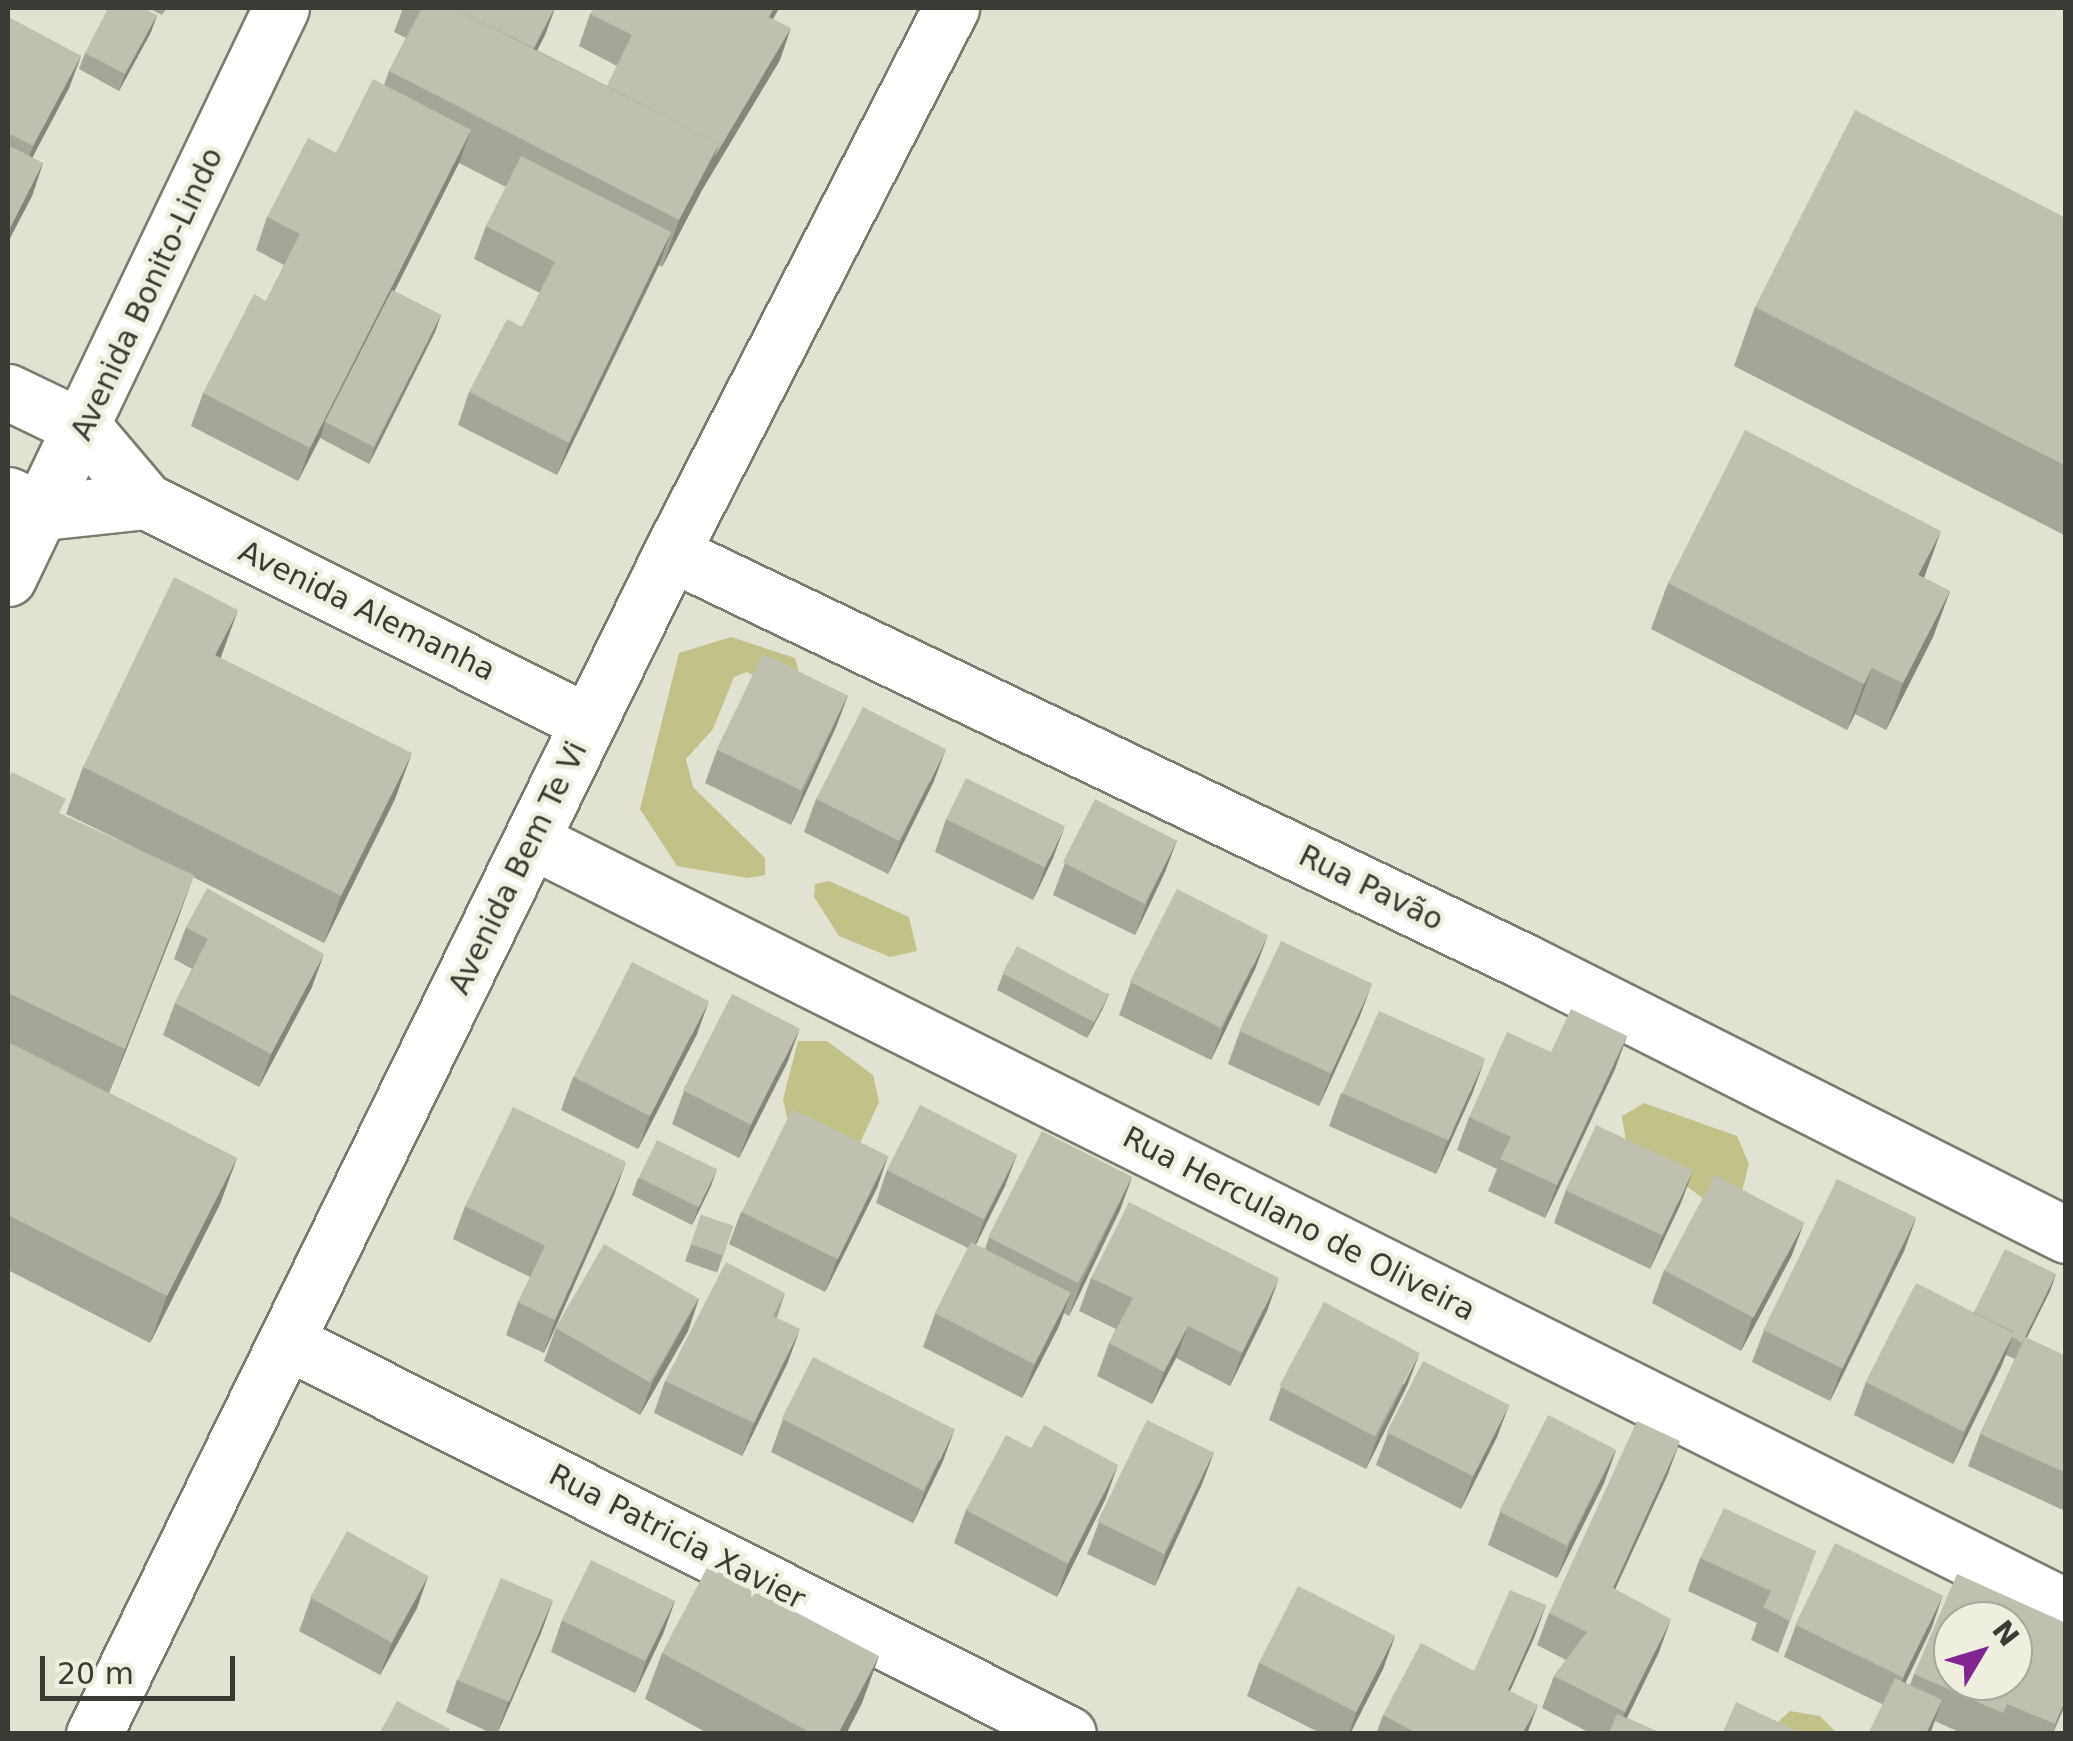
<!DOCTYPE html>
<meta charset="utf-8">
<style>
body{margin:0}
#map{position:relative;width:2073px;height:1741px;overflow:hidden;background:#e2e2d3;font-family:"DejaVu Sans",sans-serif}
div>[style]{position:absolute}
.green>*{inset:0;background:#c2c188}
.roads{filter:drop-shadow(2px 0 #7b7b6e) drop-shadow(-2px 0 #7b7b6e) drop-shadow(0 2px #7b7b6e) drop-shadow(0 -2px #7b7b6e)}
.minor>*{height:55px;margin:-27.5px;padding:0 27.5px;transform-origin:27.5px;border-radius:27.5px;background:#fff}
.wall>*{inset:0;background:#a5a598;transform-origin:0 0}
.shaded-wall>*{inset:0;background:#86867c}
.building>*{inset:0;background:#c0c0b1;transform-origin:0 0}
span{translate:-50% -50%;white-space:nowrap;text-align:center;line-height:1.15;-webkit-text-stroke:9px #efefe0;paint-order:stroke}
.street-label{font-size:30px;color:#3b3b35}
.frame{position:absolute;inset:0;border:10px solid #3b3b35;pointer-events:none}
.north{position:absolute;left:1933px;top:1601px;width:100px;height:100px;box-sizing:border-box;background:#efefe0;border:2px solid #a7a79c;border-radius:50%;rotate:52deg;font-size:28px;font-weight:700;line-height:40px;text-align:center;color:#3b3b35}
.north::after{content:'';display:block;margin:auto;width:35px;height:45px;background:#822591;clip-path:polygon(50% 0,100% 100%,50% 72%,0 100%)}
.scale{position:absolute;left:40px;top:1656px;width:195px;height:45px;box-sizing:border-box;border:5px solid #3b3b35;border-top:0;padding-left:12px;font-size:30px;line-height:35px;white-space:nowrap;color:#3b3b35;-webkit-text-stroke:8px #efefe0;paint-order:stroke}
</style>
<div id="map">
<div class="green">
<i style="clip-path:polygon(731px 637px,795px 658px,798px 668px,796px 682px,771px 686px,747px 672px,734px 677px,713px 729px,686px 759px,693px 787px,765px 858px,765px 875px,747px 878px,677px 866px,640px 809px,679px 653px)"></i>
<i style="clip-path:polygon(829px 881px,909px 917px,917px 951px,890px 957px,839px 936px,814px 897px,815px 884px)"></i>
<i style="clip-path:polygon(798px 1041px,827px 1041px,873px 1075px,879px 1102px,859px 1145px,789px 1127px,783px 1099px)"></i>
<i style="clip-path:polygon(1644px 1103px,1737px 1136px,1749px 1164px,1742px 1191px,1704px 1199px,1626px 1142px,1622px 1116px)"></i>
<i style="clip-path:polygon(1790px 1711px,1820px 1716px,1837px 1733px,1765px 1734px)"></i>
</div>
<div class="roads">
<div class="minor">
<i style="left:8px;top:392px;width:85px;rotate:25.7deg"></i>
<i style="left:85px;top:429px;width:94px;rotate:49.7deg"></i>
<i style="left:146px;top:501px;width:494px;rotate:26.6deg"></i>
<i style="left:8px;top:495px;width:40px;rotate:25deg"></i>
<i style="left:44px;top:512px;width:103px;rotate:-6.2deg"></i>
<i style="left:671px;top:553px;width:947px;rotate:25.59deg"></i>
<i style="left:1525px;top:962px;width:606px;rotate:26.78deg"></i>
<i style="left:8px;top:578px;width:632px;rotate:-64.41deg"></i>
<i style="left:533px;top:841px;width:1714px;rotate:26.55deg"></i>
<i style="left:286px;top:1341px;width:875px;rotate:26.68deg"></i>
<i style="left:94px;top:1734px;width:1314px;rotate:-63.96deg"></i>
<i style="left:671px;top:553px;width:613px;rotate:-62.81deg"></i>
</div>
</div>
<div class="wall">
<i style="clip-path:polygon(148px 8px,167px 8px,162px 15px)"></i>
<i style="clip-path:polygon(403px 8px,555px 8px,545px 35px,537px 50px,607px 86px,617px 66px,579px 46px,590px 14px,779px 8px,773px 19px,780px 60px,702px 190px,662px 267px,659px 265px,557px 475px,458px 425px,469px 392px,522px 327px,540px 293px,474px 259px,486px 226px,506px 187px,459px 163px,394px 291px,441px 315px,435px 332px,369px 464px,320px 438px,298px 481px,191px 426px,203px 393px,266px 301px,284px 265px,256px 250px,267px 217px,336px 153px,384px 85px,389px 71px,406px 38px,394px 32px)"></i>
<i style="clip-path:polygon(157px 15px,151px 32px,119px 91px,79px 69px,85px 53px)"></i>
<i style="clip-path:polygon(8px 17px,81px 56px,69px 88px,32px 158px,43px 163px,32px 196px,8px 242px)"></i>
<i style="clip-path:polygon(2066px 218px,2066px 536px,1734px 366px,1755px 307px)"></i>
<i style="clip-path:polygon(1924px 578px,1950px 591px,1933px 637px,1886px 730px,1855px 714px,1847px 730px,1651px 629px,1668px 583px)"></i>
<i style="clip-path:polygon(220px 657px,395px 799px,324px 943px,193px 877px,109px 1093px,237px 1158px,220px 1204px,150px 1343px,8px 1270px,8px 780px,60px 814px,140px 850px,66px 814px,83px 767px)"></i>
<i style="clip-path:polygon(848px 695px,836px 727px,791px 825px,705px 783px,717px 750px)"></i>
<i style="clip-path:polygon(934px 781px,888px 874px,804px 832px,816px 799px)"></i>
<i style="clip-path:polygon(946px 819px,1053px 858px,1033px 900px,935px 852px)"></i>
<i style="clip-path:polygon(1177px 840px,1165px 872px,1135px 935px,1053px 895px,1065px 863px)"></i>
<i style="clip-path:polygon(186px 927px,312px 987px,259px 1087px,163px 1035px,175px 1003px,192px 969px,174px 959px)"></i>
<i style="clip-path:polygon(1256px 967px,1211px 1060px,1119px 1015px,1131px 982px)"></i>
<i style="clip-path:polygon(1003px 974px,1109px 994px,1102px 1010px,1087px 1038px,997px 990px)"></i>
<i style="clip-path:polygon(1360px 1016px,1319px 1106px,1228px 1064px,1240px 1031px)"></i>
<i style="clip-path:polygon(697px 1034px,638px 1149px,561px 1110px,573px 1077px)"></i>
<i style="clip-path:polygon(1627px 1036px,1615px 1069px,1545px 1218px,1488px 1191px,1497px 1169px,1457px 1150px,1469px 1117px,1551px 1052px)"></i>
<i style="clip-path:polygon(788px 1061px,739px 1158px,672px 1124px,684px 1091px)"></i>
<i style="clip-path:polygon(1473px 1092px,1436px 1174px,1329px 1126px,1341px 1093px)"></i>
<i style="clip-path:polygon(1017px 1154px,1005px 1186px,976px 1245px,985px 1249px,989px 1237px,1132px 1177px,1120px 1210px,1069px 1316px,1064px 1313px,1059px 1326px,1022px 1398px,923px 1347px,935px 1314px,968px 1248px,876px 1203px,887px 1170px)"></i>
<i style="clip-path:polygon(888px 1156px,877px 1188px,825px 1292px,729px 1244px,741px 1212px)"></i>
<i style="clip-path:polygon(638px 1178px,711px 1186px,692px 1225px,632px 1195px)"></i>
<i style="clip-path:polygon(1566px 1190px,1681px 1203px,1650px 1269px,1554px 1223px)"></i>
<i style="clip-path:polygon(614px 1195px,544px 1353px,506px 1335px,518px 1302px,530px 1277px,453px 1239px,465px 1206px)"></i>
<i style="left:701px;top:1215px;width:34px;height:49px;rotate:19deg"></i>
<i style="clip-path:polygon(1916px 1218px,1904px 1251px,1830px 1401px,1752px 1362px,1764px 1330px)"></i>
<i style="clip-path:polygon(1792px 1255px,1741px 1351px,1652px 1303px,1664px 1270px)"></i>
<i style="clip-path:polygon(2056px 1274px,2050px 1291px,2027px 1338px,2066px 1356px,2065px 1511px,1968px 1466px,1980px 1434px,2015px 1359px,2006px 1355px,1953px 1464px,1854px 1415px,1866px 1382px,1974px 1312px)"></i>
<i style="clip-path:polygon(1091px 1278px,1267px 1311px,1230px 1386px,1176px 1358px,1152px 1404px,1097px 1376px,1109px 1343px,1116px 1329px,1079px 1311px)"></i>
<i style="clip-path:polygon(785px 1293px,777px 1318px,788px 1362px,742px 1456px,654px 1413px,665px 1381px)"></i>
<i style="clip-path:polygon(699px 1298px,688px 1331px,640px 1415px,544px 1361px,556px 1328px)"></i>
<i style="clip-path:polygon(1408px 1384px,1366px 1469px,1269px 1420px,1281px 1387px)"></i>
<i style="clip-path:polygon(1509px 1405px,1497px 1437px,1461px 1509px,1376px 1465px,1388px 1433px)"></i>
<i style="clip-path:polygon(783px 1419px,943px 1461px,913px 1523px,771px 1452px)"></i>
<i style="clip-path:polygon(1031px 1448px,1106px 1498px,1057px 1597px,954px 1543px,966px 1510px)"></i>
<i style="clip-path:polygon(1616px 1450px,1604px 1483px,1557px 1578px,1488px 1545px,1500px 1512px)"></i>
<i style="clip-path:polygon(1214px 1452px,1202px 1484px,1155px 1586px,1087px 1554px,1099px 1522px)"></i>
<i style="clip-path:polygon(1668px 1474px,1615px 1589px,1659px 1652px,1627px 1718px,1663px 1734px,1592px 1734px,1542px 1708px,1554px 1676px,1566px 1660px,1537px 1645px,1549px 1613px)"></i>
<i style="clip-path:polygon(1816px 1551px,1778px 1653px,1751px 1640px,1757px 1623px,1688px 1591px,1700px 1558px)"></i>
<i style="clip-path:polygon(428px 1576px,417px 1608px,380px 1675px,299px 1631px,311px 1598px)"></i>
<i style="clip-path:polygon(553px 1600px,541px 1633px,497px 1734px,493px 1734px,446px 1712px,457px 1680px)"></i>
<i style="clip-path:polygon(675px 1601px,663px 1634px,635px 1693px,551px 1652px,562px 1620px)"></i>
<i style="clip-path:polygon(1546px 1605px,1534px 1638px,1510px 1691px,1527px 1734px,1376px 1734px,1383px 1715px,1474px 1671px)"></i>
<i style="clip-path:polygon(2066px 1623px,2066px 1703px,2053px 1734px,1963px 1734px,1935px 1721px,1930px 1734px,1882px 1704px,1784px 1657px,1796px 1625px,1932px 1627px,1905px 1683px,1910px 1685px,1914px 1674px)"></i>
<i style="clip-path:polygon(1395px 1636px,1383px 1669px,1350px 1734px,1322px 1734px,1247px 1696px,1259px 1663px)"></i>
<i style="clip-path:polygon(662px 1653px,879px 1656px,862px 1703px,846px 1734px,709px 1734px,645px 1699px)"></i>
</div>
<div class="shaded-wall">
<i style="clip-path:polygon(555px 8px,545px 35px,515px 94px,527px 62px)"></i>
<i style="clip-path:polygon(774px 8px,779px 8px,757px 49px,769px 17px)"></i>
<i style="clip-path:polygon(157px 15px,151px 32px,119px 91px,125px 74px)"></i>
<i style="clip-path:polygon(791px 28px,780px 60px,702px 190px,662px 267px,679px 220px,719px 144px)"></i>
<i style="clip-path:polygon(81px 56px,69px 88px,21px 179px,33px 146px)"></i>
<i style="clip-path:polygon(471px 130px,459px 163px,328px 423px,325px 422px,320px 438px,298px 481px,310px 448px)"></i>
<i style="clip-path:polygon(43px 163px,32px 196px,8px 242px,8px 232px)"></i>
<i style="clip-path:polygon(671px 232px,659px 265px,557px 475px,569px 443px)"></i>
<i style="clip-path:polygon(441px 315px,435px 332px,369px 464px,375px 447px)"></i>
<i style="clip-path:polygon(1941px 531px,1924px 578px,1918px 575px)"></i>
<i style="clip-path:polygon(1950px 591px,1933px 637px,1886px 730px,1903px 683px)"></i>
<i style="clip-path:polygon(238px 610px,221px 657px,198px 701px,215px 655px)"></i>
<i style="clip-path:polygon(1872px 668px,1855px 714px,1847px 730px,1864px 684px)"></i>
<i style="clip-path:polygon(848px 695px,836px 727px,791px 825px,803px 792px)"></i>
<i style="clip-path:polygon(946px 749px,934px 781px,888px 874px,900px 842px)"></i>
<i style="clip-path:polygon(412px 753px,395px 799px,324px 943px,341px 896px)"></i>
<i style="clip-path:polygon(1065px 826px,1053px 858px,1033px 900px,1045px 868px)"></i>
<i style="clip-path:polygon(1177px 840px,1165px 872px,1135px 935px,1147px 902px)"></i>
<i style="clip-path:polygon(194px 875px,177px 922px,108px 1096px,125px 1049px)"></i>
<i style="clip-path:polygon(1268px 935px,1256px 967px,1211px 1060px,1223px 1027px)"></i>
<i style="clip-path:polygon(324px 954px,312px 987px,259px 1087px,271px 1054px)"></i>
<i style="clip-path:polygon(1372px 984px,1360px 1016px,1319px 1106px,1331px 1074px)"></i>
<i style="clip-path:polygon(1109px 994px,1102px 1010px,1087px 1038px,1094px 1022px)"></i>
<i style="clip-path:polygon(709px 1001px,697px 1034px,638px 1149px,650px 1116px)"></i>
<i style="clip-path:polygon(800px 1028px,788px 1061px,739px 1158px,751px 1125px)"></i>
<i style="clip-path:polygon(1627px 1036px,1615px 1069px,1545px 1218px,1557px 1185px)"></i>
<i style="clip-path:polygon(1485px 1059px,1473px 1092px,1436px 1174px,1447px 1142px)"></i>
<i style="clip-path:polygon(1017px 1154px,1005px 1186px,973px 1250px,985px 1218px)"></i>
<i style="clip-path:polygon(888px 1156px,877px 1188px,825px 1292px,837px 1259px)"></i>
<i style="clip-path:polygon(237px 1158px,220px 1204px,150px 1343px,167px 1296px)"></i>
<i style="clip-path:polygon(626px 1162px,614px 1195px,544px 1353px,555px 1320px)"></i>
<i style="clip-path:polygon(717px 1169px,711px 1186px,692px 1225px,698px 1208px)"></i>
<i style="clip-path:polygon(1693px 1171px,1681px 1203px,1650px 1269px,1662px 1236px)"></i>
<i style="clip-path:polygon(1132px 1177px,1120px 1210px,1069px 1316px,1081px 1283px)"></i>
<i style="clip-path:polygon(1916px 1218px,1904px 1251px,1830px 1401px,1842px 1368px)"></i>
<i style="clip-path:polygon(1804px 1223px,1792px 1255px,1741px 1351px,1752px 1319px)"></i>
<i style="clip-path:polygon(2056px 1274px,2050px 1291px,2016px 1359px,2022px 1343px)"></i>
<i style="clip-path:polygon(1279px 1278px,1267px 1311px,1230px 1386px,1242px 1353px)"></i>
<i style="clip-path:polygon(1071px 1293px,1059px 1326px,1022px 1398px,1034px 1366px)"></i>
<i style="clip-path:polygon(699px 1298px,688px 1331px,640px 1415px,652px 1383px)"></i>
<i style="clip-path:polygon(1188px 1326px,1176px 1358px,1152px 1404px,1164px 1372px)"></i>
<i style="clip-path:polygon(800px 1329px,788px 1362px,742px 1456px,754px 1423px)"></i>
<i style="clip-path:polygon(2014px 1332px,2002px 1365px,1953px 1464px,1965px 1432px)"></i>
<i style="clip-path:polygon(1420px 1352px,1408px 1384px,1366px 1469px,1378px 1436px)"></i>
<i style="clip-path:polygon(1509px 1405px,1497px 1437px,1461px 1509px,1473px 1477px)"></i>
<i style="clip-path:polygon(955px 1428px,943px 1461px,913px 1523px,925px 1491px)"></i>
<i style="clip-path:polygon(1680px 1441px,1668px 1474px,1601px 1620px,1613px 1588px)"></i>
<i style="clip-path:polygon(1616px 1450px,1604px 1483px,1557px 1578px,1569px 1545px)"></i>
<i style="clip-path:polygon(1214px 1452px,1202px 1484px,1155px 1586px,1166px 1553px)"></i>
<i style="clip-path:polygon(1118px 1465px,1106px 1498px,1057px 1597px,1068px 1564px)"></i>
<i style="clip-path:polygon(428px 1576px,417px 1608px,380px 1675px,392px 1643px)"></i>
<i style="clip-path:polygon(1943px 1595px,1932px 1627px,1893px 1709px,1904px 1676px)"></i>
<i style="clip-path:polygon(553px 1600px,541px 1633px,497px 1734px,508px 1702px)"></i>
<i style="clip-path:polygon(675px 1601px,663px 1634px,635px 1693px,646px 1661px)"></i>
<i style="clip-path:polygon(1546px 1605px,1534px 1638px,1496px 1722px,1508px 1690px)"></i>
<i style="clip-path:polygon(1671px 1619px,1659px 1652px,1619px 1734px,1617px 1734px,1625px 1712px)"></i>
<i style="clip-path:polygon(1395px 1636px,1383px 1669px,1350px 1734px,1349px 1734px,1356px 1713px)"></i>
<i style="clip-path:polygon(879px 1656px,862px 1703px,846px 1734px,838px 1734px)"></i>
<i style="clip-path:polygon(2066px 1698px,2066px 1703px,2051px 1734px)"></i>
<i style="clip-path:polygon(1942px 1700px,1930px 1734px,1926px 1734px)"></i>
<i style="clip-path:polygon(1538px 1705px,1527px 1734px,1522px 1734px)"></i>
</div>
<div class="building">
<i style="clip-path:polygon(108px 8px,143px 8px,157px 15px,125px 74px,85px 53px)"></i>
<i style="clip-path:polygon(422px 8px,454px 8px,719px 144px,679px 220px,389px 71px)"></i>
<i style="clip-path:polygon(454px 8px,554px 8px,534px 48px)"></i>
<i style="clip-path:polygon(594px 8px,774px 8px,769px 17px,791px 28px,714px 158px,719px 144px,607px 86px,632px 35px,590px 14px)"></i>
<i style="clip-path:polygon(8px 17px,81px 56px,33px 146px,8px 133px)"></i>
<i style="clip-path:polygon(373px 79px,471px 130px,310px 448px,203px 393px,254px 294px,266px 301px,300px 234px,267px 217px,308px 138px,336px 153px)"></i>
<i style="clip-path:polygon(1855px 110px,2066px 218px,2066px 466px,1755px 307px)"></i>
<i style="clip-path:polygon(8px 145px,43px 163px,8px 232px)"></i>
<i style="clip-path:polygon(521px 156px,671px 232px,569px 443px,469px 392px,507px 319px,522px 327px,555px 262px,486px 226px)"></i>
<i style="left:392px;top:290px;width:55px;height:148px;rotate:27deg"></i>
<i style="clip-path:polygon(1745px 430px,1941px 531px,1918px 575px,1950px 591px,1903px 683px,1872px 668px,1864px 684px,1668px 583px)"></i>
<i style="clip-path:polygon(174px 577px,238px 610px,215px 655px,412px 753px,341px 896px,83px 767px)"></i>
<i style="left:763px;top:654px;width:94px;height:106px;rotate:26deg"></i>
<i style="left:863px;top:707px;width:93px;height:103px;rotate:27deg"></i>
<i style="clip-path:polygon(12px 772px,66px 799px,59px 813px,194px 875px,125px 1049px,8px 993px,8px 780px)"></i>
<i style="left:966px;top:778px;width:110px;height:46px;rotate:26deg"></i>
<i style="left:1095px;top:799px;width:92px;height:71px;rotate:27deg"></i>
<i style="clip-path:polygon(207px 888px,324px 954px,271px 1054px,175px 1003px,208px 939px,186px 927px)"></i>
<i style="left:1177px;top:889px;width:102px;height:104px;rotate:27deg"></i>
<i style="left:1281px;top:941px;width:101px;height:99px;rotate:25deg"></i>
<i style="left:1017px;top:946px;width:104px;height:31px;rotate:28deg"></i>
<i style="left:632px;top:962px;width:86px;height:129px;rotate:27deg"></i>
<i style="left:732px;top:994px;width:76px;height:108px;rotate:27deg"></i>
<i style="clip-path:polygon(1571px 1009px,1627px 1036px,1557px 1185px,1500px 1159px,1511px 1137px,1469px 1117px,1507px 1032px,1551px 1052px)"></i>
<i style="left:1379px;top:1011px;width:116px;height:90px;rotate:24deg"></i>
<i style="clip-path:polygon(8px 1042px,237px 1158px,167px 1296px,8px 1215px)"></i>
<i style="left:920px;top:1105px;width:109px;height:73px;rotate:27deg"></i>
<i style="clip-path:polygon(513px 1107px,626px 1162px,555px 1320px,518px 1302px,545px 1246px,465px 1206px)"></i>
<i style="left:792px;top:1109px;width:107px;height:115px;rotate:26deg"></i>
<i style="left:1596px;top:1125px;width:107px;height:72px;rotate:25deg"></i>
<i style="left:1042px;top:1131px;width:101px;height:119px;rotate:27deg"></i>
<i style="left:657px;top:1140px;width:67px;height:42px;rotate:26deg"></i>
<i style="left:1715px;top:1175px;width:101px;height:108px;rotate:28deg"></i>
<i style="left:1837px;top:1179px;width:88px;height:168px;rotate:26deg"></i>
<i style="clip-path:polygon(1129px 1202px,1279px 1278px,1242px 1353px,1188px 1326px,1164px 1372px,1109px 1343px,1133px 1298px,1091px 1278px)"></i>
<i style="left:701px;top:1215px;width:34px;height:31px;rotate:19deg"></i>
<i style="left:971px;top:1242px;width:112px;height:80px;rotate:27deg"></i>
<i style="left:604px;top:1244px;width:109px;height:97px;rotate:30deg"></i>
<i style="clip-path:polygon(2005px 1249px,2056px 1274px,2022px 1343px,2012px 1337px,2014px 1332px,1974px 1312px)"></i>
<i style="clip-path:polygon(726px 1262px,785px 1293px,773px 1316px,800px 1329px,754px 1423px,665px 1381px)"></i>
<i style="left:1916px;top:1283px;width:110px;height:111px;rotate:27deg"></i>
<i style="left:1324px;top:1302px;width:108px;height:95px;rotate:28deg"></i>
<i style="clip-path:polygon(2025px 1337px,2066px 1356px,2066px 1473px,1980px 1434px)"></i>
<i style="left:813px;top:1357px;width:159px;height:69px;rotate:27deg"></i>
<i style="left:1423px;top:1361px;width:97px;height:80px;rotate:27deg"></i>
<i style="left:1548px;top:1415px;width:76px;height:108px;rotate:27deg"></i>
<i style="left:1147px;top:1420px;width:74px;height:113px;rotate:26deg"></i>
<i style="clip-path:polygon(1637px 1421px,1680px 1441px,1613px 1588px,1671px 1619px,1625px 1712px,1554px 1676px,1587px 1632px,1549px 1613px)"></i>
<i style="clip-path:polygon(1044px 1425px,1118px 1465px,1068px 1564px,966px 1510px,1006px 1435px,1031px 1448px)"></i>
<i style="clip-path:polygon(1724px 1508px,1816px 1551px,1790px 1621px,1763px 1607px,1771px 1591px,1700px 1558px)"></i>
<i style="left:347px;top:1531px;width:93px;height:76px;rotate:29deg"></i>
<i style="left:1835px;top:1543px;width:120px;height:91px;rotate:26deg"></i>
<i style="left:591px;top:1560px;width:93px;height:67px;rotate:26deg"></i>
<i style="clip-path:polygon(708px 1566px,879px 1656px,838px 1734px,813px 1734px,662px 1653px)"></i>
<i style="clip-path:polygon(evenodd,1957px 1574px,2066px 1623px,2066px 1698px,2055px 1724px,2007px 1704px,2003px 1713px,1914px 1674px,1957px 1574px,1953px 1621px,2013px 1621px,2013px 1681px,1953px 1681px,1953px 1621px)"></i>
<i style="left:501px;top:1578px;width:56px;height:111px;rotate:23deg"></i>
<i style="left:1298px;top:1586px;width:109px;height:86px;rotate:27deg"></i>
<i style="clip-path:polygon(1510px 1590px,1546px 1605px,1508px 1690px,1538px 1705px,1522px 1734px,1418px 1734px,1383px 1715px,1421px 1643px,1474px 1671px)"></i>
<i style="clip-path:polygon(1895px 1678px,1942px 1700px,1926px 1734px,1868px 1734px)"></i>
<i style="clip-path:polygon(397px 1701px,450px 1729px,447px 1734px,379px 1734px)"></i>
<i style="clip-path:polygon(1736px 1702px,1795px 1730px,1793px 1734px,1722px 1734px)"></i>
<i style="clip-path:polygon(1617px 1714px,1663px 1734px,1608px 1734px)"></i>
</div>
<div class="street-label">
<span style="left:147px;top:294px;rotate:-65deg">Avenida Bonito-Lindo</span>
<span style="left:367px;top:611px;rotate:26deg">Avenida Alemanha</span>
<span style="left:518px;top:868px;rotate:-64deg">Avenida Bem Te Vi</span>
<span style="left:1371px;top:888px;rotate:26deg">Rua Pavão</span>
<span style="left:1299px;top:1224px;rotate:27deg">Rua Herculano de Oliveira</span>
<span style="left:677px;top:1537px;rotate:27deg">Rua Patricia Xavier</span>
</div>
<div class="frame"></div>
<div class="north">N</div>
<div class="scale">20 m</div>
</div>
